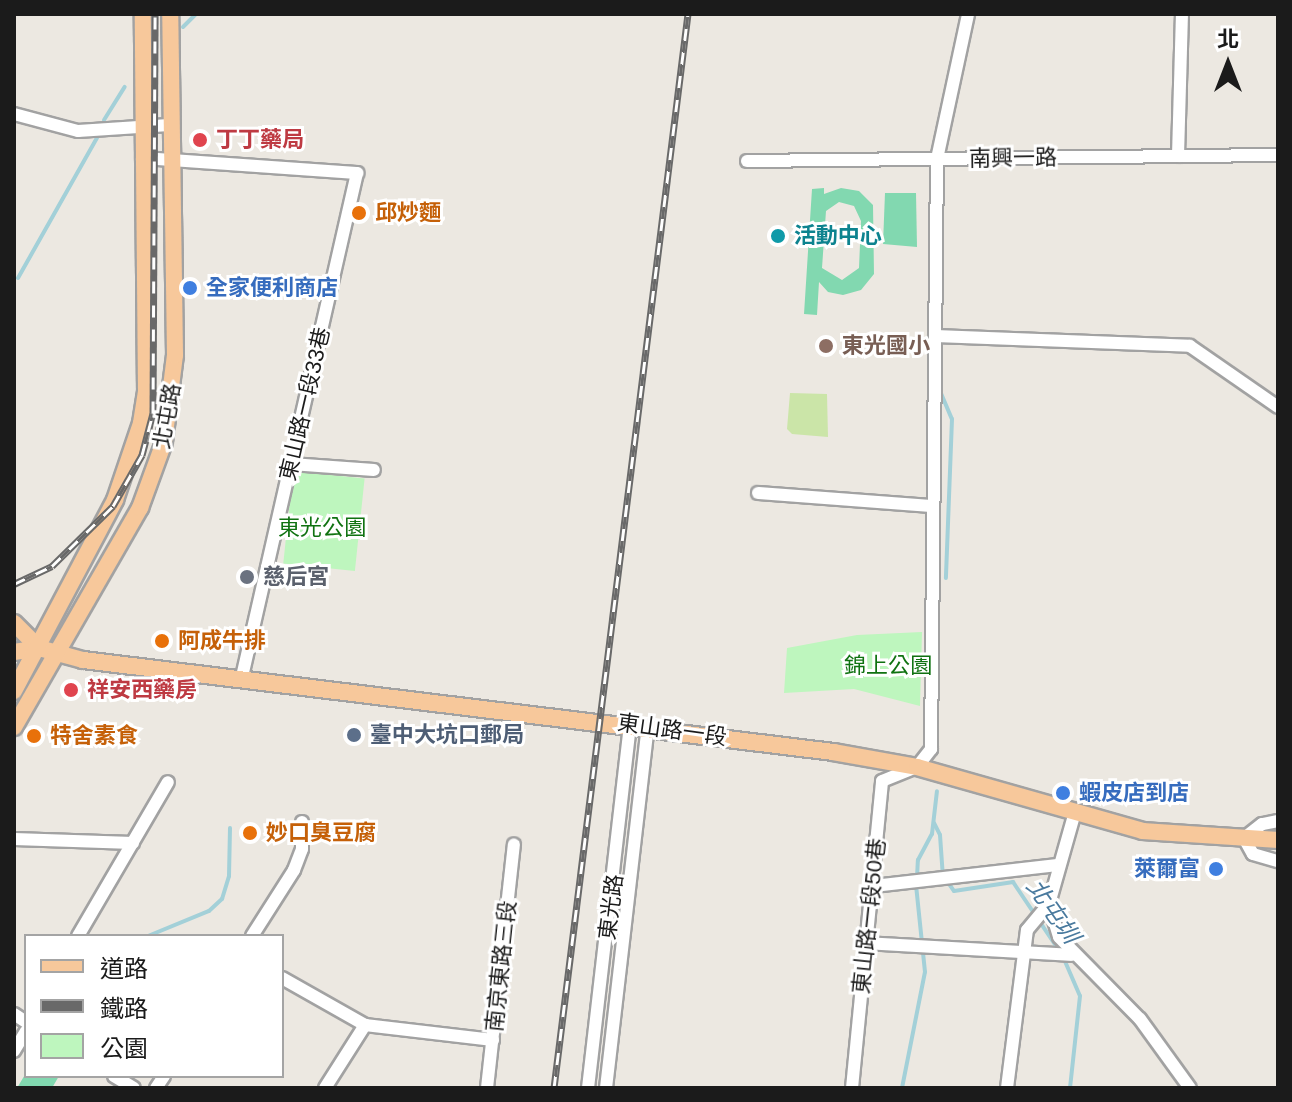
<!DOCTYPE html>
<meta charset="utf-8">
<style>
body{margin:0}
#map{position:relative;width:1292px;height:1102px;overflow:hidden;background:#ece8e1;font-family:Helvetica,"Noto Sans TC",sans-serif}
div>[style]{position:absolute}
.grass>*{inset:0;background:#cbe5a8}
.park>*{inset:0;background:#bef6be;transform-origin:0 0}
.pitch>*{inset:0;background:#82d8b0}
.stream>*{height:4px;margin:-2px;padding:0 2px;transform-origin:2px;border-radius:2px;background:#a3d0d8}
.roads{filter:drop-shadow(2px 0 #a2a2a2) drop-shadow(-2px 0 #a2a2a2) drop-shadow(0 2px #a2a2a2) drop-shadow(0 -2px #a2a2a2)}
.minor>*{height:12px;margin:-6px;padding:0 6px;transform-origin:6px;border-radius:6px;background:#fff}
.major>*{height:16px;margin:-8px;padding:0 8px;transform-origin:8px;border-radius:8px;background:#f7c89b}
.rail>*{height:7px;margin-top:-3.5px;transform-origin:0;background:repeating-linear-gradient(90deg,#fff 0 12px,#696969 0 24px);box-sizing:border-box;border-block:2px solid #696969}
.dots>*{width:22px;height:22px;translate:-50% -50%;box-sizing:border-box;border:4px solid #fff;border-radius:50%}
span{translate:-50% -50%;white-space:nowrap;text-align:center;line-height:1.15;-webkit-text-stroke:6px #fff;paint-order:stroke}
.health-label{font-size:22px;color:#be3a42;font-weight:700}
.left{translate:0 -50%;text-align:left}
.street-label{font-size:22px;color:#1b1b1b}
.food-label{font-size:22px;color:#c56008;font-weight:700}
.culture-label{font-size:22px;color:#0d838f;font-weight:700}
.shop-label{font-size:22px;color:#366cbe;font-weight:700}
.right{translate:-100% -50%;text-align:right}
.education-label{font-size:22px;color:#785e54;font-weight:700}
.park-label{font-size:22px;color:#107211}
.worship-label{font-size:22px;color:#5b616d;font-weight:700}
.service-label{font-size:22px;color:#4e5e75;font-weight:700}
.water-label{font-size:24px;color:#4a7a9e;font-style:italic}
.frame{position:absolute;inset:0;border:16px solid #1b1b1b;pointer-events:none}
.legend{position:absolute;left:24px;top:934px;width:260px;height:144px;box-sizing:border-box;background:#fff;border:2px solid #a4a4a4;margin:0;padding:10px 14px;list-style:none;font-size:24px;color:#1b1b1b}
.legend li{display:flex;align-items:center;gap:16px;height:40px}
.legend b{width:40px;border:2px solid #a4a4a4}
.north{position:absolute;left:1188px;top:24px;width:80px;height:80px;-webkit-text-stroke:6px #fff;paint-order:stroke;rotate:0deg;font-size:22px;font-weight:700;line-height:32px;text-align:center;color:#1b1b1b}
.north::after{content:'';display:block;margin:auto;width:28px;height:36px;background:#1b1b1b;clip-path:polygon(50% 0,100% 100%,50% 72%,0 100%)}
</style>
<div id="map">
<div class="grass">
<i style="clip-path:polygon(790px 393px,827px 394px,828px 437px,792px 434px,787px 429px)"></i>
</div>
<div class="park">
<i style="left:293px;top:471px;width:72px;height:93px;rotate:6deg"></i>
<i style="clip-path:polygon(922px 632px,920px 706px,854px 689px,784px 693px,787px 648px,857px 635px)"></i>
</div>
<div class="pitch">
<i style="clip-path:polygon(evenodd,824px 188px,824px 194px,841px 188px,859px 191px,873px 205px,874px 274px,861px 290px,843px 295px,828px 292px,819px 282px,817px 315px,804px 314px,812px 189px,824px 188px,839px 202px,854px 206px,861px 221px,859px 268px,842px 280px,822px 268px,826px 211px,839px 202px)"></i>
<i style="clip-path:polygon(885px 193px,916px 193px,917px 247px,883px 244px)"></i>
<i style="clip-path:polygon(26px 1073px,26px 1076px,59px 1076px,52px 1088px,17px 1088px)"></i>
</div>
<div class="stream">
<i style="left:183px;top:27px;width:18px;rotate:-45deg"></i>
<i style="left:104px;top:120px;width:39px;rotate:-58deg"></i>
<i style="left:18px;top:278px;width:161px;rotate:-60.6deg"></i>
<i style="left:940px;top:391px;width:30px;rotate:67deg"></i>
<i style="left:952px;top:419px;width:159px;rotate:92.2deg"></i>
<i style="left:934px;top:823px;width:13px;rotate:63deg"></i>
<i style="left:940px;top:835px;width:39px;rotate:86deg"></i>
<i style="left:917px;top:877px;width:17px;rotate:-87deg"></i>
<i style="left:918px;top:860px;width:30px;rotate:-62deg"></i>
<i style="left:932px;top:834px;width:43px;rotate:-83.4deg"></i>
<i style="left:947px;top:881px;width:12px;rotate:55deg"></i>
<i style="left:954px;top:891px;width:60px;rotate:-8.7deg"></i>
<i style="left:1013px;top:882px;width:84px;rotate:56.1deg"></i>
<i style="left:148px;top:936px;width:66px;rotate:-22.3deg"></i>
<i style="left:209px;top:911px;width:18px;rotate:-43deg"></i>
<i style="left:222px;top:899px;width:24px;rotate:-73deg"></i>
<i style="left:229px;top:876px;width:48px;rotate:-88.8deg"></i>
<i style="left:1064px;top:959px;width:40px;rotate:66.6deg"></i>
<i style="left:1080px;top:996px;width:93px;rotate:96.2deg"></i>
<i style="left:902px;top:1088px;width:118px;rotate:-78.8deg"></i>
<i style="left:925px;top:972px;width:87px;rotate:-95.9deg"></i>
</div>
<div class="roads">
<div class="minor">
<i style="left:14px;top:114px;width:66px;rotate:14.9deg"></i>
<i style="left:78px;top:131px;width:91px;rotate:-3.8deg"></i>
<i style="left:1178px;top:156px;width:142px;rotate:-88.4deg"></i>
<i style="left:142px;top:158px;width:216px;rotate:4deg"></i>
<i style="left:357px;top:173px;width:521px;rotate:102.86deg"></i>
<i style="left:747px;top:161px;width:531px;rotate:-0.65deg"></i>
<i style="left:935px;top:336px;width:255px;rotate:2.2deg"></i>
<i style="left:1190px;top:346px;width:107px;rotate:34.7deg"></i>
<i style="left:291px;top:464px;width:83px;rotate:4.1deg"></i>
<i style="left:758px;top:493px;width:174px;rotate:4.3deg"></i>
<i style="left:1075px;top:812px;width:96px;rotate:105.8deg"></i>
<i style="left:1049px;top:904px;width:34px;rotate:73deg"></i>
<i style="left:1059px;top:937px;width:115px;rotate:45.4deg"></i>
<i style="left:1140px;top:1019px;width:85px;rotate:54.1deg"></i>
<i style="left:1278px;top:821px;width:16px;rotate:169deg"></i>
<i style="left:1262px;top:824px;width:23px;rotate:142deg"></i>
<i style="left:1244px;top:838px;width:18px;rotate:61deg"></i>
<i style="left:1253px;top:854px;width:26px;rotate:16deg"></i>
<i style="left:14px;top:839px;width:119px;rotate:1.9deg"></i>
<i style="left:873px;top:886px;width:184px;rotate:-6.5deg"></i>
<i style="left:78px;top:936px;width:178px;rotate:-59.7deg"></i>
<i style="left:252px;top:936px;width:78px;rotate:-57.5deg"></i>
<i style="left:294px;top:870px;width:22px;rotate:-69deg"></i>
<i style="left:302px;top:849px;width:27px;rotate:-90deg"></i>
<i style="left:866px;top:943px;width:206px;rotate:3.3deg"></i>
<i style="left:282px;top:978px;width:95px;rotate:29.5deg"></i>
<i style="left:365px;top:1025px;width:129px;rotate:6.7deg"></i>
<i style="left:14px;top:1014px;width:14px;rotate:34deg"></i>
<i style="left:14px;top:1051px;width:23px;rotate:-59deg"></i>
<i style="left:114px;top:1076px;width:23px;rotate:31deg"></i>
<i style="left:156px;top:1088px;width:14px;rotate:-56deg"></i>
<i style="left:325px;top:1088px;width:75px;rotate:-57.6deg"></i>
<i style="left:487px;top:1088px;width:245px;rotate:-83.7deg"></i>
<i style="left:588px;top:1088px;width:365px;rotate:-83.4deg"></i>
<i style="left:606px;top:1088px;width:364px;rotate:-83.4deg"></i>
<i style="left:852px;top:1088px;width:308px;rotate:-84.4deg"></i>
<i style="left:882px;top:781px;width:38px;rotate:-22deg"></i>
<i style="left:917px;top:767px;width:23px;rotate:-52deg"></i>
<i style="left:931px;top:749px;width:590px;rotate:-89.42deg"></i>
<i style="left:937px;top:159px;width:148px;rotate:-77.9deg"></i>
<i style="left:1007px;top:1088px;width:159px;rotate:-82.8deg"></i>
<i style="left:1027px;top:930px;width:34px;rotate:-50deg"></i>
</div>
<div class="major">
<i style="left:14px;top:623px;width:35px;rotate:45deg"></i>
<i style="left:14px;top:652px;width:25px;rotate:-9deg"></i>
<i style="left:39px;top:648px;width:46px;rotate:15.3deg"></i>
<i style="left:83px;top:660px;width:756px;rotate:6.99deg"></i>
<i style="left:833px;top:752px;width:85px;rotate:10.1deg"></i>
<i style="left:917px;top:767px;width:235px;rotate:15.8deg"></i>
<i style="left:1143px;top:831px;width:135px;rotate:3.8deg"></i>
<i style="left:14px;top:691px;width:216px;rotate:-62.1deg"></i>
<i style="left:115px;top:500px;width:81px;rotate:-71.3deg"></i>
<i style="left:141px;top:423px;width:33px;rotate:-81deg"></i>
<i style="left:146px;top:390px;width:376px;rotate:-90.5deg"></i>
<i style="left:14px;top:727px;width:253px;rotate:-60.1deg"></i>
<i style="left:140px;top:508px;width:70px;rotate:-70deg"></i>
<i style="left:164px;top:442px;width:88px;rotate:-82.8deg"></i>
<i style="left:175px;top:355px;width:341px;rotate:-90.8deg"></i>
</div>
</div>
<div class="rail">
<i style="left:14px;top:584px;width:42px;rotate:-25.3deg"></i>
<i style="left:52px;top:566px;width:86px;rotate:-44.5deg"></i>
<i style="left:113px;top:506px;width:59px;rotate:-60.4deg"></i>
<i style="left:142px;top:455px;width:43px;rotate:-75.3deg"></i>
<i style="left:153px;top:413px;width:399px;rotate:-89.7deg"></i>
<i style="left:554px;top:1088px;width:1082px;rotate:-82.89deg"></i>
</div>
<div class="dots">
<i style="left:200px;top:140px;background:#e0444e"></i>
<i style="left:359px;top:213px;background:#e8710a"></i>
<i style="left:778px;top:236px;background:#0f9aa8"></i>
<i style="left:190px;top:288px;background:#3f7fe0"></i>
<i style="left:826px;top:346px;background:#8d6e63"></i>
<i style="left:247px;top:577px;background:#6b7280"></i>
<i style="left:162px;top:641px;background:#e8710a"></i>
<i style="left:71px;top:690px;background:#e0444e"></i>
<i style="left:354px;top:735px;background:#5c6f8a"></i>
<i style="left:34px;top:736px;background:#e8710a"></i>
<i style="left:1063px;top:793px;background:#3f7fe0"></i>
<i style="left:250px;top:833px;background:#e8710a"></i>
<i style="left:1216px;top:869px;background:#3f7fe0"></i>
</div>
<div class="health-label">
<span class="left" style="left:216px;top:140px">丁丁藥局</span>
<span class="left" style="left:87px;top:690px">祥安西藥房</span>
</div>
<div class="street-label">
<span style="left:1013px;top:158px;rotate:-1deg">南興一路</span>
<span style="left:305px;top:404px;rotate:-77deg">東山路一段33巷</span>
<span style="left:167px;top:416px;rotate:-80deg">北屯路</span>
<span style="left:672px;top:730px;rotate:8deg">東山路一段</span>
<span style="left:611px;top:907px;rotate:-83deg">東光路</span>
<span style="left:869px;top:916px;rotate:-84deg">東山路一段50巷</span>
<span style="left:501px;top:966px;rotate:-84deg">南京東路三段</span>
</div>
<div class="food-label">
<span class="left" style="left:375px;top:213px">邱炒麵</span>
<span class="left" style="left:178px;top:641px">阿成牛排</span>
<span class="left" style="left:50px;top:736px">特舍素食</span>
<span class="left" style="left:266px;top:833px">妙口臭豆腐</span>
</div>
<div class="culture-label">
<span class="left" style="left:794px;top:236px">活動中心</span>
</div>
<div class="shop-label">
<span class="left" style="left:206px;top:288px">全家便利商店</span>
<span class="left" style="left:1079px;top:793px">蝦皮店到店</span>
<span class="right" style="left:1200px;top:869px">萊爾富</span>
</div>
<div class="education-label">
<span class="left" style="left:842px;top:346px">東光國小</span>
</div>
<div class="park-label">
<span style="left:322px;top:528px">東光公園</span>
<span style="left:888px;top:666px">錦上公園</span>
</div>
<div class="worship-label">
<span class="left" style="left:263px;top:577px">慈后宮</span>
</div>
<div class="service-label">
<span class="left" style="left:370px;top:735px">臺中大坑口郵局</span>
</div>
<div class="water-label">
<span style="left:1053px;top:911px;rotate:55deg">北屯圳</span>
</div>
<div class="frame"></div>
<ul class="legend">
<li><b style="height:10px;background:#f7c89b"></b>道路</li>
<li><b style="height:10px;background:#696969"></b>鐵路</li>
<li><b style="height:22px;background:#bef6be"></b>公園</li>
</ul>
<div class="north">北</div>
</div>
